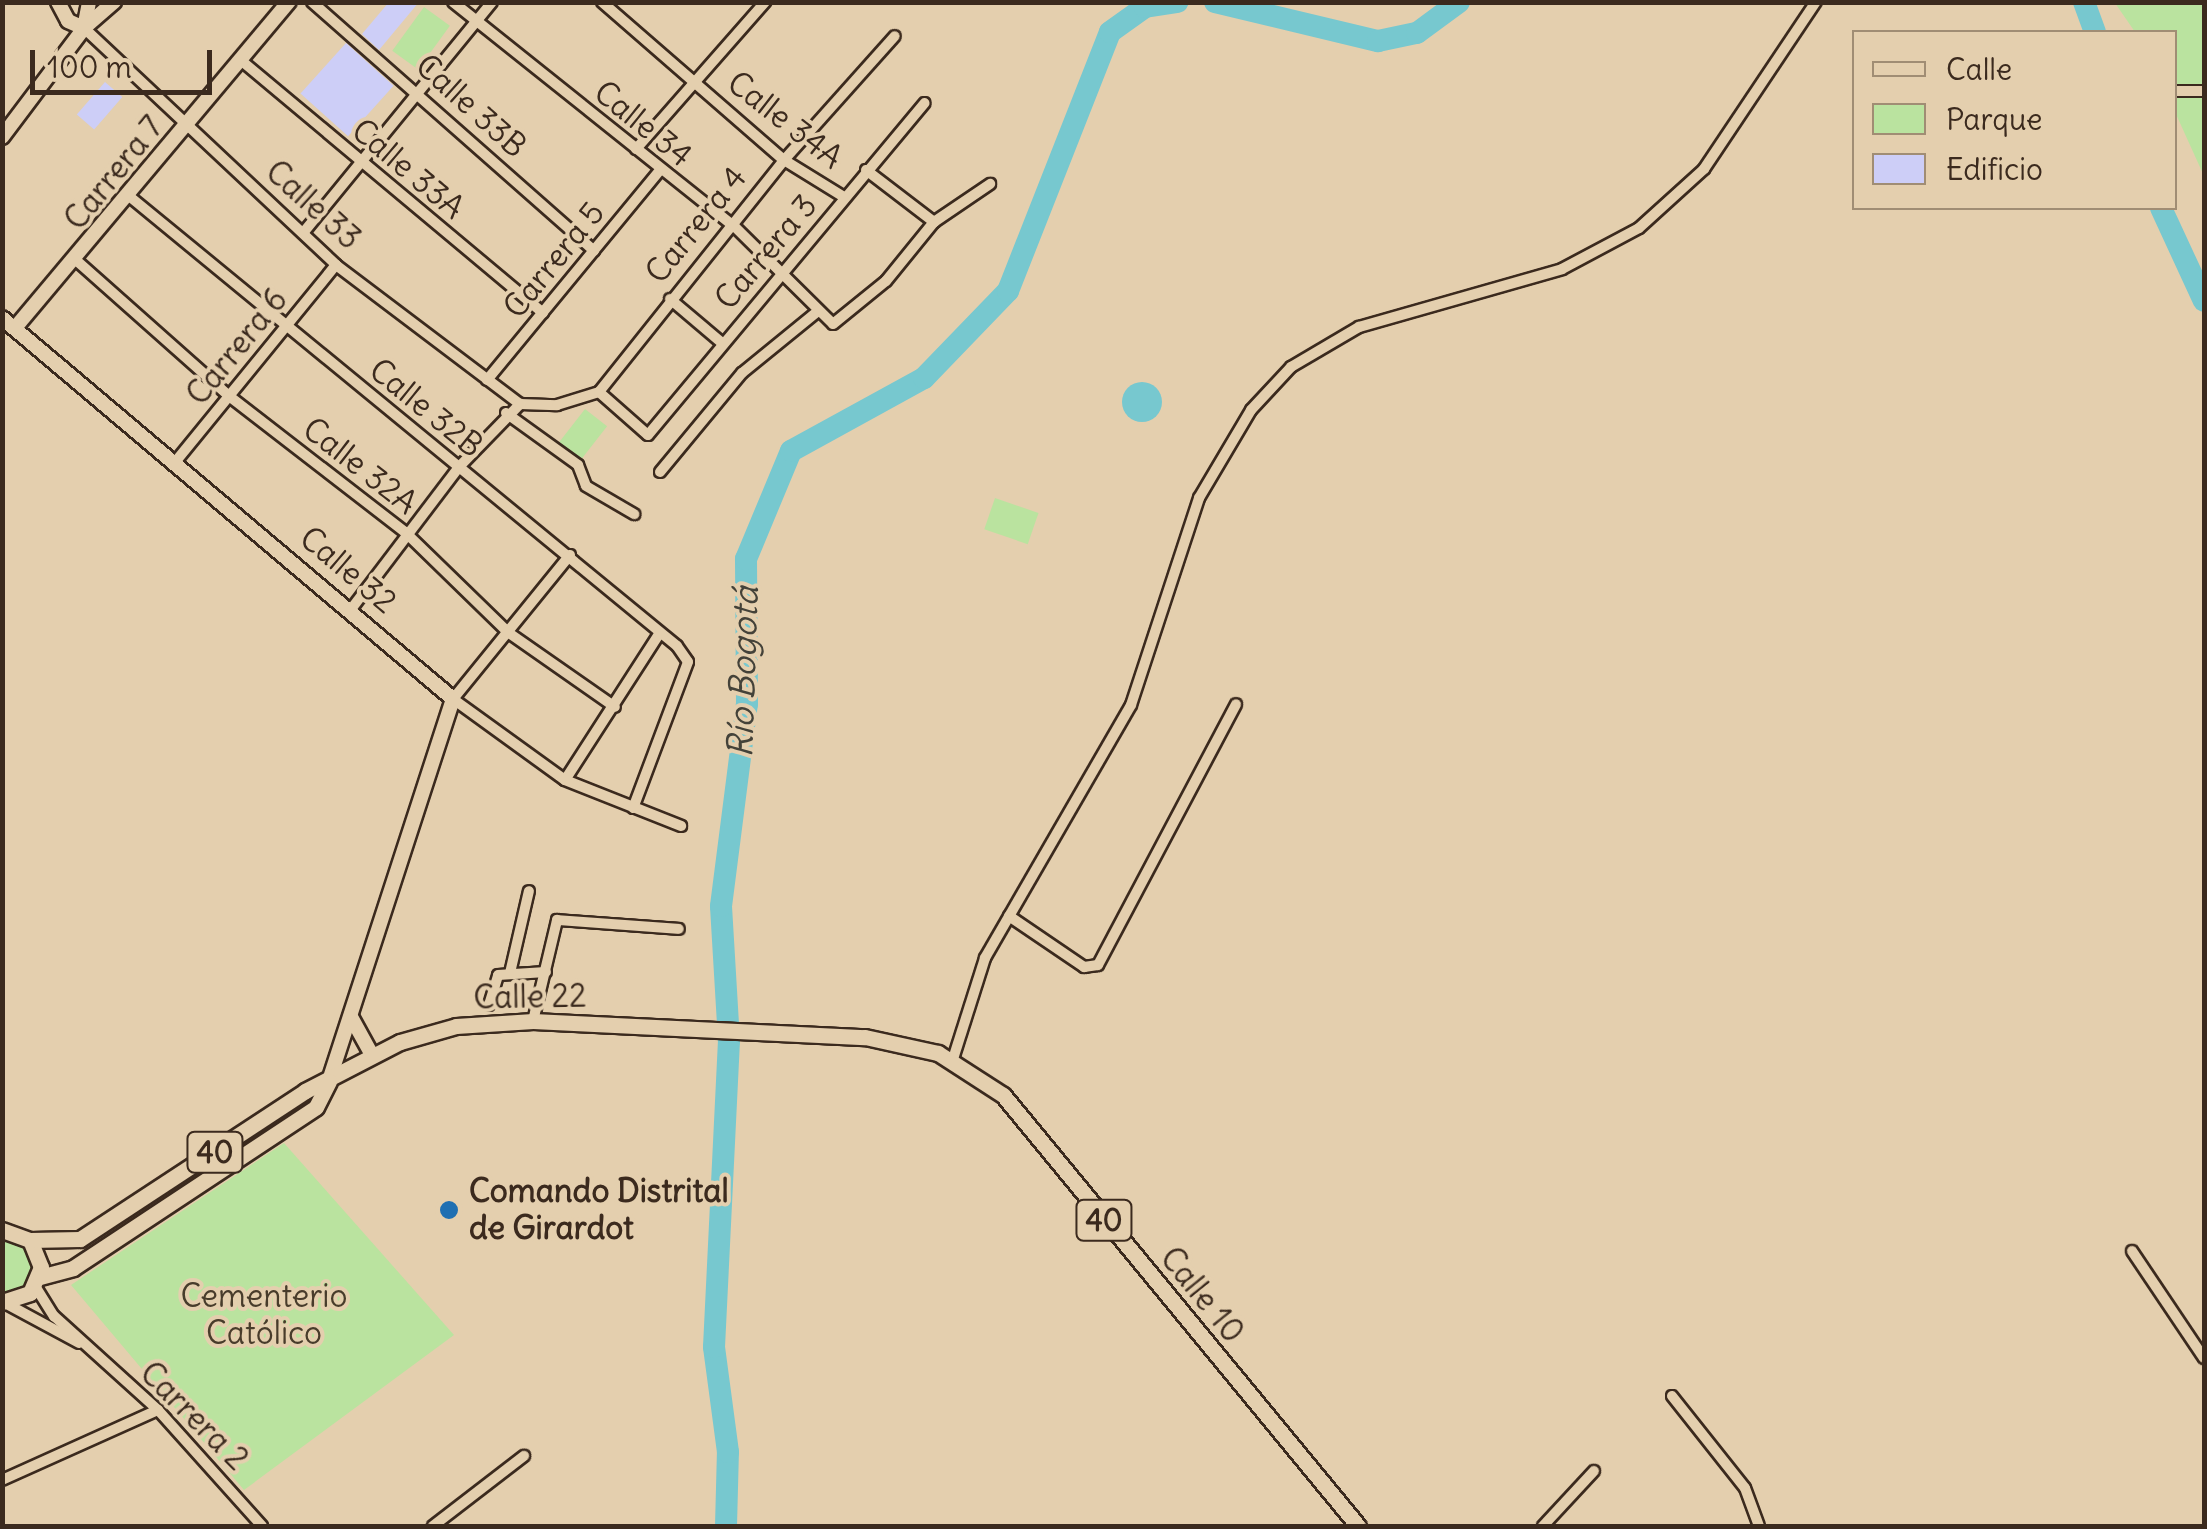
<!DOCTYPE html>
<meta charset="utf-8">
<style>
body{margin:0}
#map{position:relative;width:2207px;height:1529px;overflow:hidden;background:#e4cfae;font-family:Delius,sans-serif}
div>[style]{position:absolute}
.green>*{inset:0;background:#bae39f;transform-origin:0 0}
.water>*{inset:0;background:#77c8cf}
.round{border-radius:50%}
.river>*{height:22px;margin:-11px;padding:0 11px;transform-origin:11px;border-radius:11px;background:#77c8cf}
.building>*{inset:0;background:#cdcef7;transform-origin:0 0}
.roads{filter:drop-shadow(2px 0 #3b2a1e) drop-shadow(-2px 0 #3b2a1e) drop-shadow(0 2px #3b2a1e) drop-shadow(0 -2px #3b2a1e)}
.street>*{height:10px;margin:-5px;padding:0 5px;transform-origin:5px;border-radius:5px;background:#e4cfae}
.secondary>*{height:14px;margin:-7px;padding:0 7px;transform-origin:7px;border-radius:7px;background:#e4cfae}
.primary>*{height:15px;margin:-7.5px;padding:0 7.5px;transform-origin:7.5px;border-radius:7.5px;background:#e4cfae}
.dots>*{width:28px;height:28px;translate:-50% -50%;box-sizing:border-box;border:5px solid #e4cfae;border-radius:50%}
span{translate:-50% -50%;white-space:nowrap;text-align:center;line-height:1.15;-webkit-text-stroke:8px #e4cfae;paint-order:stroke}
.shield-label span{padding:2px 8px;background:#e4cfae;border:2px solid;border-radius:8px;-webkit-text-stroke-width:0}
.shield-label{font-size:30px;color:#3b2a1e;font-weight:700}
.street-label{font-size:32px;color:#3b2a1e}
.poi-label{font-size:32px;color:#3b2a1e;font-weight:700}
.left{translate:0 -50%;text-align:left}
.park-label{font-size:32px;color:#483c2b}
.water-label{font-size:35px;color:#444239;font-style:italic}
.frame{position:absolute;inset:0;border:5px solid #3b2a1e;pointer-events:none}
.legend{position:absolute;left:1852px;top:30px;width:325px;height:180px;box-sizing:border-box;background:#e4cfae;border:2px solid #a08d74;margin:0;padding:12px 18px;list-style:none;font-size:30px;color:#3b2a1e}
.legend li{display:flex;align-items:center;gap:20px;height:50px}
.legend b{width:50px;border:2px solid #a08d74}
.scale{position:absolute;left:30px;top:50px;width:182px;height:45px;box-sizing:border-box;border:5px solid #3b2a1e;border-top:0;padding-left:12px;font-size:30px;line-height:35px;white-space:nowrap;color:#3b2a1e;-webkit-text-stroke:8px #e4cfae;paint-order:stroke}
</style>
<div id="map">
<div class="green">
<i style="clip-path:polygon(2115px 3px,2204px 3px,2204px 176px,2175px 112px,2174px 32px,2135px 32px)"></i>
<i style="left:424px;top:7px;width:32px;height:54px;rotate:36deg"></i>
<i style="left:585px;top:409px;width:28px;height:44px;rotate:38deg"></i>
<i style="left:995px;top:498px;width:46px;height:33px;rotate:19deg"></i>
<i style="clip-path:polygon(284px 1143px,454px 1335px,244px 1490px,71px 1285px)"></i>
<i style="clip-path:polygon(2px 1238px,26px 1246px,34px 1266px,22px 1290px,3px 1295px)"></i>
</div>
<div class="water">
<i class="round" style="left:1122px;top:382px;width:40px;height:40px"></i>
</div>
<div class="river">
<i style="left:1215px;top:2px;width:168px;rotate:13.5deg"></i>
<i style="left:1378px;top:41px;width:40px;rotate:-12deg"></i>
<i style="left:1417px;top:33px;width:52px;rotate:-36.4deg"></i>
<i style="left:2084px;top:2px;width:32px;rotate:70deg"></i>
<i style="left:2161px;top:208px;width:102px;rotate:65.2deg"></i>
<i style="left:726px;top:1526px;width:74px;rotate:-88.5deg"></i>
<i style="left:728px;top:1452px;width:106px;rotate:-97.6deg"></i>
<i style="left:714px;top:1347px;width:306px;rotate:-87.2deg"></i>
<i style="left:729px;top:1041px;width:135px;rotate:-93.4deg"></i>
<i style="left:721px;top:906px;width:204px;rotate:-82.7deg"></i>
<i style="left:747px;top:704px;width:145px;rotate:-90.4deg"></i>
<i style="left:746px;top:559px;width:117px;rotate:-67.4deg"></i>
<i style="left:791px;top:451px;width:152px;rotate:-28.8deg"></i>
<i style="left:924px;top:378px;width:121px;rotate:-46deg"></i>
<i style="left:1008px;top:291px;width:278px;rotate:-68.5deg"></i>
<i style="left:1110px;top:32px;width:43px;rotate:-35.5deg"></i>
<i style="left:1145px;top:7px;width:33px;rotate:-9deg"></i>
</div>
<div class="building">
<i style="clip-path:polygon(389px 2px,419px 2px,379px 50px,362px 34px)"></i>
<i style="left:346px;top:43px;width:64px;height:68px;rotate:42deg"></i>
<i style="left:105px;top:82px;width:23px;height:43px;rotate:41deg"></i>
</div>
<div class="roads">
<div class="street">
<i style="left:312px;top:2px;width:376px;rotate:41.4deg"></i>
<i style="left:453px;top:2px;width:359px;rotate:38.6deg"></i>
<i style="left:734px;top:226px;width:139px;rotate:44.7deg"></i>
<i style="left:833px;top:324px;width:68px;rotate:-39.1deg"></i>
<i style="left:886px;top:281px;width:76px;rotate:-50.9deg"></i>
<i style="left:934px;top:222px;width:68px;rotate:-34.2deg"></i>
<i style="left:602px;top:2px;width:241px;rotate:41deg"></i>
<i style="left:784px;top:160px;width:70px;rotate:31.7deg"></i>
<i style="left:84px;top:28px;width:346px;rotate:43.2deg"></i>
<i style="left:336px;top:265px;width:231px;rotate:37.1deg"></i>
<i style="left:243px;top:62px;width:391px;rotate:39.9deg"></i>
<i style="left:2174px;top:91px;width:30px"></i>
<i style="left:636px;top:149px;width:196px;rotate:-48.7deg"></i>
<i style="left:866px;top:170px;width:86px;rotate:37.4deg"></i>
<i style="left:129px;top:196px;width:709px;rotate:39.39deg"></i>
<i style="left:677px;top:646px;width:19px;rotate:55deg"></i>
<i style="left:688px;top:662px;width:156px;rotate:110.6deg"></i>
<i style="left:303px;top:233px;width:298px;rotate:-50.7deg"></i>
<i style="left:77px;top:261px;width:203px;rotate:41.6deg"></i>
<i style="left:229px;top:396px;width:222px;rotate:37.7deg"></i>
<i style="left:405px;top:532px;width:145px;rotate:44.2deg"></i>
<i style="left:509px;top:633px;width:129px;rotate:34.9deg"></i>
<i style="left:670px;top:299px;width:68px;rotate:40.2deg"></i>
<i style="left:487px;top:380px;width:271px;rotate:-50.5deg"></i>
<i style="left:599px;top:392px;width:65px;rotate:41.3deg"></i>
<i style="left:648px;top:435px;width:432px;rotate:-50.2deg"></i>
<i style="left:520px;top:404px;width:37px;rotate:2deg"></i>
<i style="left:557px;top:405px;width:44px;rotate:-17.2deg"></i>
<i style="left:599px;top:392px;width:297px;rotate:-51.4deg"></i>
<i style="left:784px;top:160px;width:166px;rotate:-48.2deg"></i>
<i style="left:506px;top:413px;width:89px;rotate:35.8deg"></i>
<i style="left:578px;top:465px;width:22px;rotate:69deg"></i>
<i style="left:586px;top:486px;width:56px;rotate:30.3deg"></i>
<i style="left:176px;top:461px;width:253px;rotate:-50.8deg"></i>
<i style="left:660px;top:472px;width:129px;rotate:-50.4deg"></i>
<i style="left:742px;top:373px;width:98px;rotate:-39.2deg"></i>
<i style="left:570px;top:555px;width:186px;rotate:129.1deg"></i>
<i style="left:453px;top:699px;width:138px;rotate:35.9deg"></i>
<i style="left:565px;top:780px;width:125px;rotate:21.6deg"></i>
<i style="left:352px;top:608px;width:177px;rotate:-52.8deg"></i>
<i style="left:459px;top:467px;width:88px;rotate:-45.9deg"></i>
<i style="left:565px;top:780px;width:174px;rotate:-57.2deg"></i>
<i style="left:1009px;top:916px;width:91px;rotate:34.2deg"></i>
<i style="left:1084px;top:967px;width:14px;rotate:-8deg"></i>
<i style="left:1098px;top:965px;width:295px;rotate:-62.1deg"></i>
<i style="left:510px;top:973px;width:84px;rotate:-77deg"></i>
<i style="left:489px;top:1005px;width:31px;rotate:-73deg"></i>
<i style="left:498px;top:975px;width:48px;rotate:-3.6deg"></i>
<i style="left:533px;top:1021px;width:104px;rotate:-76.6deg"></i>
<i style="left:557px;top:920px;width:122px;rotate:4.2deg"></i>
<i style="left:953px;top:1059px;width:106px;rotate:-72.4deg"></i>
<i style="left:985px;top:958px;width:292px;rotate:-60deg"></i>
<i style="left:1131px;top:705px;width:218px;rotate:-71.8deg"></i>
<i style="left:1199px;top:498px;width:102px;rotate:-59.4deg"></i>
<i style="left:1251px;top:410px;width:59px;rotate:-47.1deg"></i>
<i style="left:1291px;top:367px;width:79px;rotate:-30.5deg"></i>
<i style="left:1359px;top:327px;width:211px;rotate:-15.9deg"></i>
<i style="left:1562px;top:269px;width:87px;rotate:-28deg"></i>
<i style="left:1639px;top:228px;width:88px;rotate:-42.2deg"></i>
<i style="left:1704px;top:169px;width:201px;rotate:-56.2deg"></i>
<i style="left:2132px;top:1251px;width:129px;rotate:56.1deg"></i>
<i style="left:35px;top:1286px;width:36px;rotate:58deg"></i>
<i style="left:54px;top:1316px;width:140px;rotate:42.1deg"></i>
<i style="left:158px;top:1410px;width:156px;rotate:48.1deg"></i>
<i style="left:5px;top:1303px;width:84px;rotate:28.4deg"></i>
<i style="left:1672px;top:1396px;width:117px;rotate:51.6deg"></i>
<i style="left:1745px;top:1488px;width:40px;rotate:69.8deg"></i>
<i style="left:2px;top:1480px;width:171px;rotate:-24.2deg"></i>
<i style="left:433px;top:1526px;width:115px;rotate:-37.6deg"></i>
<i style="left:1543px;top:1526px;width:75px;rotate:-47.2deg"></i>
</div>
<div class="secondary">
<i style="left:58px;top:2px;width:21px;rotate:62deg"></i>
<i style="left:68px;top:21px;width:17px;rotate:24deg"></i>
<i style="left:84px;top:28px;width:26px;rotate:-79deg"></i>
<i style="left:2px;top:137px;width:136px;rotate:-53deg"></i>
<i style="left:84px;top:28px;width:40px;rotate:-41deg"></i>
<i style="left:2px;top:318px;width:590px;rotate:40.19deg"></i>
<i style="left:453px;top:699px;width:402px;rotate:108deg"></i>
<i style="left:15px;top:328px;width:426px;rotate:-50deg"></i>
<i style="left:351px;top:1017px;width:43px;rotate:61.1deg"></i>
</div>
<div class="primary">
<i style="left:2px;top:1230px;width:30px;rotate:20deg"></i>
<i style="left:30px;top:1240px;width:29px;rotate:68deg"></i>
<i style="left:41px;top:1267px;width:28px;rotate:113deg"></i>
<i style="left:30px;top:1293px;width:29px;rotate:162deg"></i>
<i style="left:30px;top:1240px;width:50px;rotate:-1.1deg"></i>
<i style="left:80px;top:1239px;width:269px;rotate:-33.3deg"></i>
<i style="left:305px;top:1091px;width:107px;rotate:-27.3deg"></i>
<i style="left:400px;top:1042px;width:58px;rotate:-15.9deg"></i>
<i style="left:456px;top:1026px;width:77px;rotate:-3.7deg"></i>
<i style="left:533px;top:1021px;width:332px;rotate:2.8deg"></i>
<i style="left:865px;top:1037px;width:75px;rotate:12.4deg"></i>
<i style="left:938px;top:1053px;width:77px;rotate:32.9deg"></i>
<i style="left:1003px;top:1095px;width:558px;rotate:50.52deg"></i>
<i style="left:40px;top:1277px;width:34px;rotate:-15deg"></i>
<i style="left:73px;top:1268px;width:291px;rotate:-33.5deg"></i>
<i style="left:316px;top:1107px;width:29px;rotate:-63deg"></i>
</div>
</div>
<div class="dots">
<i style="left:449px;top:1210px;background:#1f6fb2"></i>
</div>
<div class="shield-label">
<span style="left:215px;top:1152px">40</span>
<span style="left:1104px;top:1220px">40</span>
</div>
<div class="street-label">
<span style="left:471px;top:106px;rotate:42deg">Calle 33B</span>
<span style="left:785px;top:120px;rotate:38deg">Calle 34A</span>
<span style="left:643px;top:124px;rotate:39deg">Calle 34</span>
<span style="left:408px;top:169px;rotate:40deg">Calle 33A</span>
<span style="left:114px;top:173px;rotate:-51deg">Carrera 7</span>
<span style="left:313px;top:205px;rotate:42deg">Calle 33</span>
<span style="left:696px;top:225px;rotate:-51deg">Carrera 4</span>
<span style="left:766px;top:252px;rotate:-50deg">Carrera 3</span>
<span style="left:554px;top:260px;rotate:-51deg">Carrera 5</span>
<span style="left:237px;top:347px;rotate:-51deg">Carrera 6</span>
<span style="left:426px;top:408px;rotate:39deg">Calle 32B</span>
<span style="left:360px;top:466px;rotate:38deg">Calle 32A</span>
<span style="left:348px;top:570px;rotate:40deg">Calle 32</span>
<span style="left:530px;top:997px;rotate:-1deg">Calle 22</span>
<span style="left:1202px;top:1295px;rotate:51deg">Calle 10</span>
<span style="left:194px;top:1416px;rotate:45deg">Carrera 2</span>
</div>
<div class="poi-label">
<span class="left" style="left:469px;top:1210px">Comando Distrital<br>de Girardot</span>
</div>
<div class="park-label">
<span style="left:264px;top:1315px">Cementerio<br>Católico</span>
</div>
<div class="water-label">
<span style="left:742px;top:672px;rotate:-88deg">Río Bogotá</span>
</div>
<div class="frame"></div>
<ul class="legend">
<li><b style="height:12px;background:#e4cfae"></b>Calle</li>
<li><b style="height:28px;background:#bae39f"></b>Parque</li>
<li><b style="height:28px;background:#cdcef7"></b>Edificio</li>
</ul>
<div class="scale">100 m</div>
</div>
